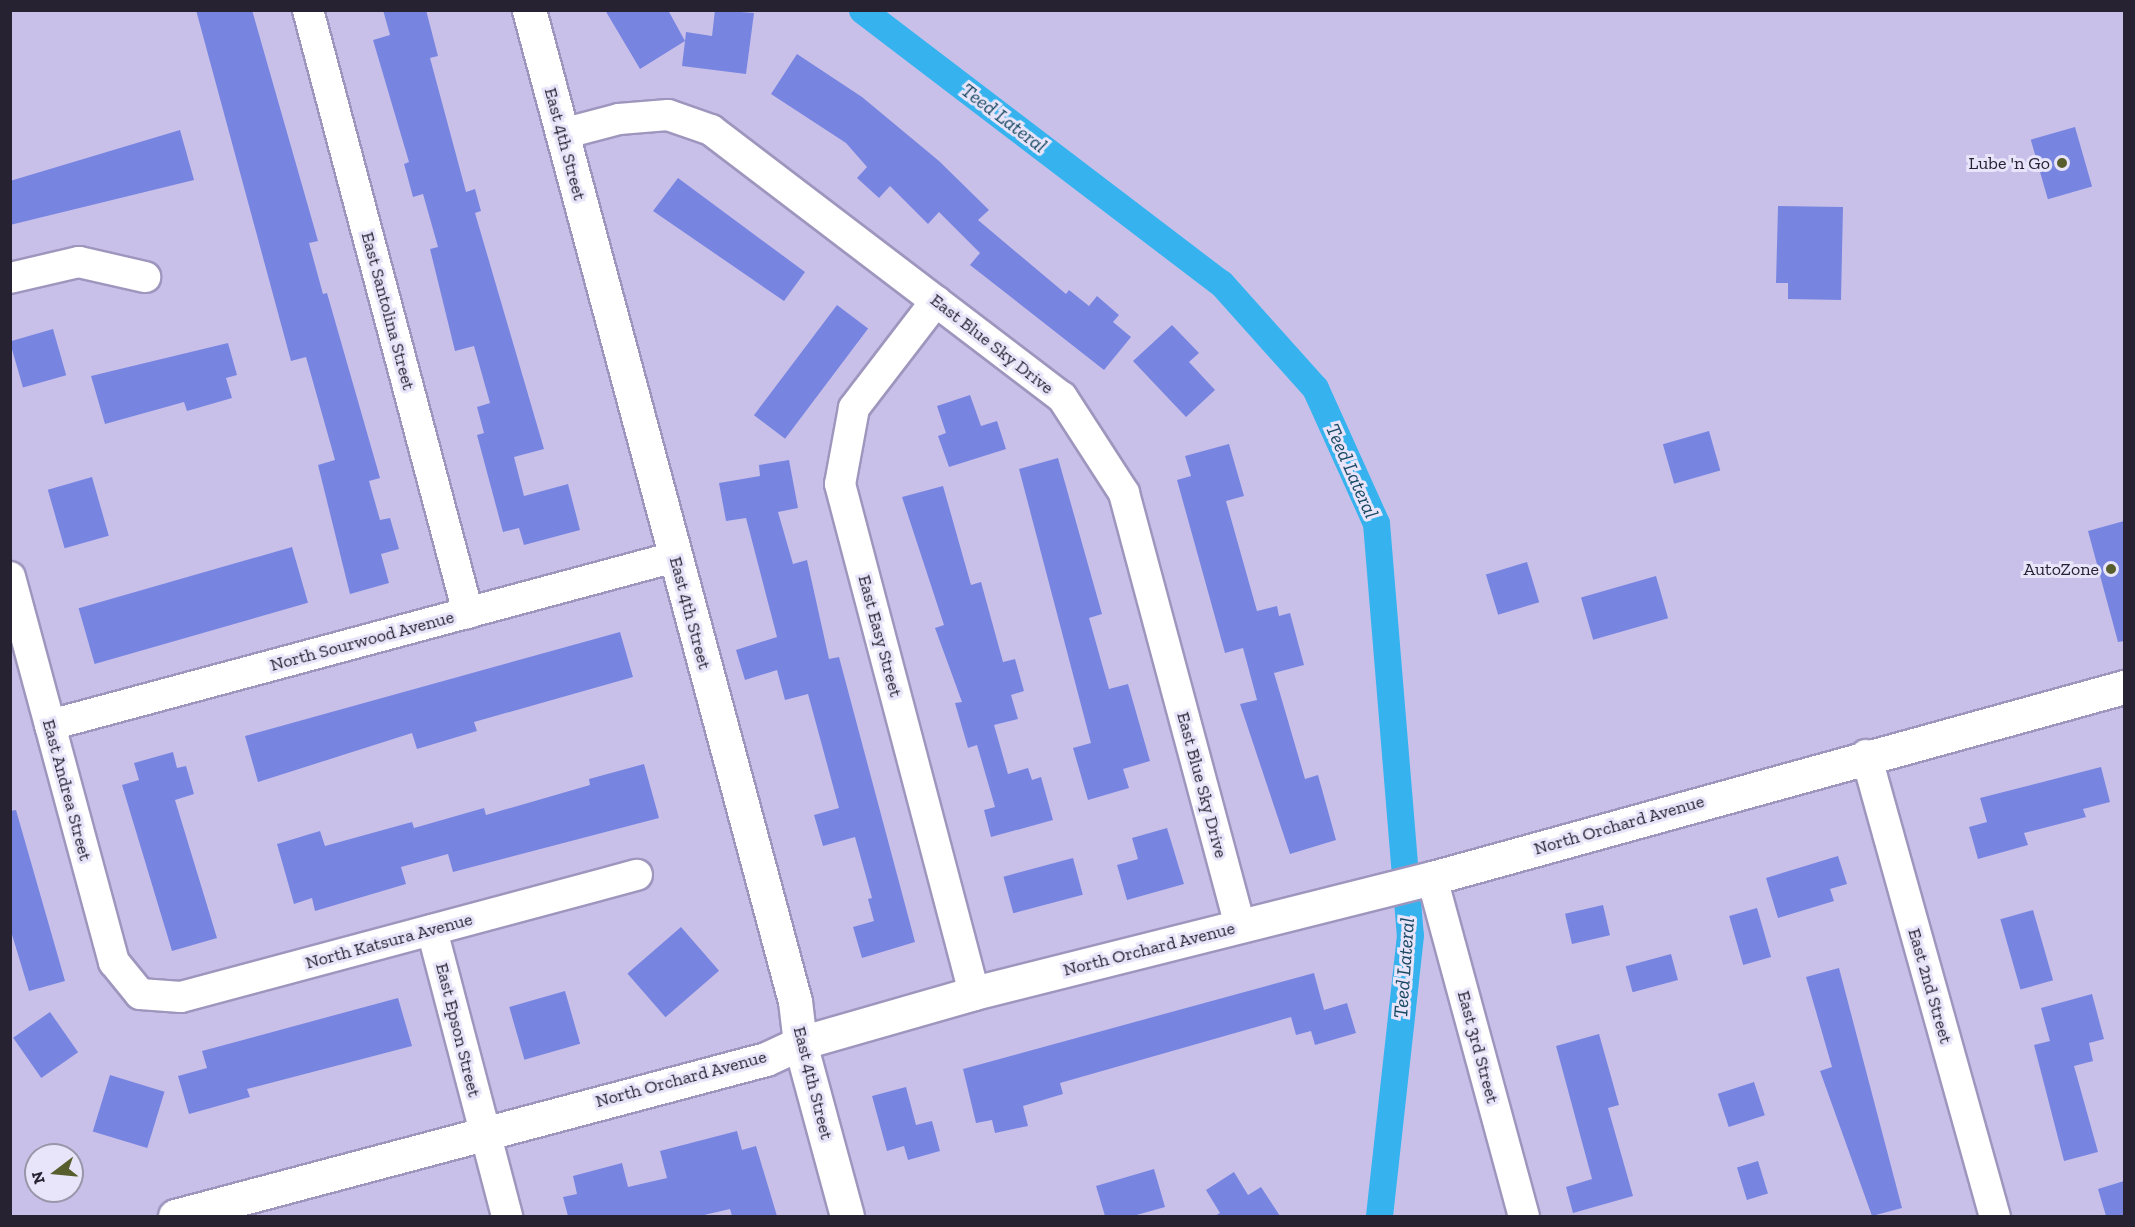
<!DOCTYPE html>
<style>
body{margin:0}
#map{position:relative;width:2135px;height:1227px;overflow:hidden;background:#c9c0e9;font-family:"Zilla Slab",serif}
div>[style]{position:absolute}
.canal>*{height:27px;margin:-13.5px;padding:0 13.5px;transform-origin:13.5px;border-radius:13.5px;background:#36b3ef}
.building>*{inset:0;background:#7785e1;transform-origin:0 0}
.roads{filter:drop-shadow(2px 0 #9f96be) drop-shadow(-2px 0 #9f96be) drop-shadow(0 2px #9f96be) drop-shadow(0 -2px #9f96be)}
.minor>*{height:30px;margin:-15px;padding:0 15px;transform-origin:15px;border-radius:15px;background:#fff}
.tertiary>*{height:33px;margin:-16.5px;padding:0 16.5px;transform-origin:16.5px;border-radius:16.5px;background:#fff}
.dots>*{width:16px;height:16px;translate:-50% -50%;box-sizing:border-box;border:3px solid #e8e4f9;border-radius:50%}
span{translate:-50% -50%;white-space:nowrap;text-align:center;line-height:1.15;-webkit-text-stroke:6px #e8e4f9;paint-order:stroke}
.street-label{font-size:18px;color:#262232}
.poi-label{font-size:18px;color:#262232}
.right{translate:-100% -50%;text-align:right}
.water-label{font-size:20px;color:#174861;font-style:italic}
.frame{position:absolute;inset:0;border:12px solid #262232;pointer-events:none}
.north{position:absolute;left:24px;top:1143px;width:60px;height:60px;box-sizing:border-box;background:#e8e4f9;border:2px solid #9a96a9;border-radius:50%;rotate:254deg;font-size:16px;font-weight:700;line-height:24px;text-align:center;color:#262232}
.north::after{content:'';display:block;margin:auto;width:21px;height:27px;background:#575d2c;clip-path:polygon(50% 0,100% 100%,50% 72%,0 100%)}
</style>
<div id="map">
<div class="canal">
<i style="left:862px;top:10px;width:451px;rotate:37.3deg"></i>
<i style="left:1221px;top:283px;width:141px;rotate:48.2deg"></i>
<i style="left:1315px;top:388px;width:148px;rotate:65.7deg"></i>
<i style="left:1376px;top:523px;width:413px;rotate:85.3deg"></i>
<i style="left:1410px;top:935px;width:283px;rotate:96.3deg"></i>
</div>
<div class="building">
<i style="clip-path:polygon(196px 10px,252px 10px,318px 241px,309px 243px,323px 294px,327px 293px,380px 478px,369px 481px,380px 520px,390px 518px,399px 549px,381px 554px,389px 583px,350px 594px,318px 465px,335px 460px,306px 357px,291px 361px)"></i>
<i style="clip-path:polygon(383px 10px,426px 10px,438px 56px,430px 58px,451px 136px,466px 192px,475px 189px,481px 211px,475px 213px,544px 449px,514px 457px,524px 496px,568px 484px,580px 530px,524px 545px,519px 528px,503px 532px,477px 435px,484px 433px,477px 407px,490px 403px,474px 346px,455px 351px,430px 249px,438px 247px,423px 194px,413px 197px,404px 164px,409px 162px,373px 40px,390px 35px)"></i>
<i style="clip-path:polygon(605px 10px,668px 10px,685px 41px,686px 32px,712px 36px,715px 10px,754px 13px,746px 74px,682px 66px,685px 41px,640px 69px)"></i>
<i style="clip-path:polygon(797px 54px,862px 97px,939px 161px,989px 210px,978px 220px,1066px 294px,1069px 290px,1089px 306px,1097px 296px,1119px 315px,1113px 322px,1131px 337px,1104px 370px,970px 265px,980px 253px,939px 212px,928px 224px,890px 186px,879px 198px,857px 178px,867px 167px,846px 143px,771px 94px)"></i>
<i style="left:2075px;top:127px;width:62px;height:46px;rotate:74deg"></i>
<i style="clip-path:polygon(180px 130px,194px 180px,10px 225px,10px 181px)"></i>
<i style="clip-path:polygon(678px 178px,805px 272px,784px 301px,653px 211px)"></i>
<i style="clip-path:polygon(1778px 206px,1843px 207px,1841px 300px,1788px 299px,1788px 283px,1776px 283px)"></i>
<i style="left:837px;top:305px;width:39px;height:138px;rotate:37deg"></i>
<i style="clip-path:polygon(1172px 325px,1199px 353px,1189px 362px,1215px 390px,1186px 417px,1133px 361px)"></i>
<i style="left:53px;top:329px;width:48px;height:45px;rotate:74deg"></i>
<i style="clip-path:polygon(228px 343px,237px 375px,226px 378px,232px 398px,187px 411px,184px 402px,105px 424px,91px 376px)"></i>
<i style="clip-path:polygon(970px 395px,981px 426px,997px 421px,1006px 449px,949px 467px,938px 436px,946px 433px,937px 406px)"></i>
<i style="left:1709px;top:431px;width:41px;height:48px;rotate:74deg"></i>
<i style="clip-path:polygon(1229px 444px,1244px 496px,1226px 501px,1257px 611px,1277px 606px,1279px 616px,1290px 613px,1304px 665px,1274px 673px,1305px 779px,1318px 775px,1336px 840px,1290px 854px,1240px 704px,1257px 700px,1243px 648px,1225px 653px,1177px 480px,1191px 476px,1185px 456px)"></i>
<i style="clip-path:polygon(1058px 458px,1102px 614px,1089px 618px,1109px 689px,1128px 684px,1150px 761px,1123px 769px,1129px 788px,1088px 800px,1073px 748px,1091px 743px,1019px 469px)"></i>
<i style="clip-path:polygon(789px 460px,798px 508px,778px 512px,793px 564px,807px 560px,829px 659px,839px 657px,915px 942px,862px 958px,853px 927px,874px 921px,868px 899px,872px 898px,855px 837px,823px 846px,814px 815px,839px 808px,808px 694px,785px 700px,777px 670px,745px 680px,736px 650px,777px 637px,746px 518px,726px 521px,719px 483px,760px 476px,759px 465px)"></i>
<i style="left:92px;top:477px;width:61px;height:46px;rotate:74deg"></i>
<i style="clip-path:polygon(943px 486px,971px 585px,981px 582px,1003px 662px,1015px 659px,1024px 691px,1011px 695px,1018px 719px,994px 725px,1008px 774px,1028px 768px,1032px 780px,1041px 777px,1053px 820px,991px 837px,984px 810px,995px 807px,977px 745px,968px 748px,955px 703px,962px 702px,935px 628px,944px 625px,902px 497px)"></i>
<i style="clip-path:polygon(2124px 521px,2124px 641px,2118px 642px,2088px 531px)"></i>
<i style="left:292px;top:547px;width:58px;height:222px;rotate:74deg"></i>
<i style="left:1527px;top:562px;width:42px;height:43px;rotate:73deg"></i>
<i style="left:1656px;top:576px;width:44px;height:78px;rotate:74deg"></i>
<i style="clip-path:polygon(620px 632px,633px 677px,474px 722px,477px 731px,417px 749px,412px 733px,258px 782px,245px 736px)"></i>
<i style="clip-path:polygon(173px 752px,177px 768px,186px 766px,194px 794px,175px 800px,217px 938px,172px 951px,122px 785px,139px 780px,134px 763px)"></i>
<i style="clip-path:polygon(644px 764px,659px 818px,453px 872px,448px 854px,401px 867px,406px 884px,315px 911px,312px 898px,294px 904px,277px 844px,320px 831px,325px 846px,412px 822px,414px 828px,484px 808px,486px 815px,590px 785px,589px 779px)"></i>
<i style="clip-path:polygon(2101px 767px,2110px 802px,2083px 809px,2086px 817px,2024px 833px,2028px 845px,1978px 859px,1969px 827px,1987px 822px,1980px 798px)"></i>
<i style="clip-path:polygon(16px 810px,65px 981px,29px 991px,10px 928px,10px 811px)"></i>
<i style="clip-path:polygon(1167px 828px,1184px 884px,1127px 900px,1117px 865px,1138px 859px,1132px 838px)"></i>
<i style="clip-path:polygon(1838px 856px,1847px 884px,1830px 889px,1834px 901px,1778px 918px,1766px 878px)"></i>
<i style="left:1073px;top:858px;width:38px;height:72px;rotate:75deg"></i>
<i style="left:1603px;top:905px;width:31px;height:39px;rotate:77deg"></i>
<i style="left:1757px;top:908px;width:51px;height:29px;rotate:74deg"></i>
<i style="left:2033px;top:910px;width:73px;height:34px;rotate:74deg"></i>
<i style="left:681px;top:927px;width:58px;height:71px;rotate:49deg"></i>
<i style="left:1671px;top:954px;width:27px;height:47px;rotate:75deg"></i>
<i style="clip-path:polygon(1839px 968px,1902px 1208px,1872px 1216px,1820px 1071px,1832px 1067px,1806px 977px)"></i>
<i style="clip-path:polygon(1314px 973px,1324px 1010px,1347px 1003px,1356px 1033px,1315px 1045px,1311px 1031px,1296px 1035px,1291px 1017px,1060px 1083px,1063px 1094px,1023px 1106px,1028px 1126px,995px 1133px,992px 1120px,976px 1123px,963px 1069px)"></i>
<i style="left:565px;top:991px;width:55px;height:58px;rotate:74deg"></i>
<i style="clip-path:polygon(2092px 994px,2104px 1039px,2089px 1043px,2093px 1061px,2074px 1066px,2098px 1152px,2064px 1161px,2034px 1045px,2050px 1041px,2041px 1008px)"></i>
<i style="clip-path:polygon(398px 998px,412px 1046px,247px 1089px,250px 1097px,189px 1114px,178px 1076px,207px 1068px,202px 1051px)"></i>
<i style="left:50px;top:1012px;width:49px;height:45px;rotate:55deg"></i>
<i style="clip-path:polygon(1599px 1034px,1619px 1105px,1608px 1108px,1633px 1196px,1573px 1213px,1566px 1187px,1592px 1179px,1556px 1046px)"></i>
<i style="left:110px;top:1075px;width:57px;height:59px;rotate:17deg"></i>
<i style="left:1754px;top:1082px;width:35px;height:38px;rotate:72deg"></i>
<i style="clip-path:polygon(906px 1087px,916px 1125px,932px 1121px,940px 1151px,908px 1160px,904px 1146px,887px 1151px,872px 1096px)"></i>
<i style="clip-path:polygon(737px 1131px,742px 1150px,756px 1146px,777px 1216px,732px 1216px,730px 1209px,700px 1216px,568px 1216px,563px 1197px,577px 1194px,573px 1176px,622px 1163px,628px 1187px,667px 1178px,660px 1151px)"></i>
<i style="left:1758px;top:1161px;width:34px;height:22px;rotate:73deg"></i>
<i style="clip-path:polygon(1154px 1169px,1165px 1207px,1133px 1216px,1105px 1216px,1096px 1186px)"></i>
<i style="clip-path:polygon(1234px 1172px,1248px 1195px,1261px 1187px,1280px 1216px,1215px 1216px,1220px 1213px,1206px 1190px)"></i>
<i style="clip-path:polygon(2124px 1181px,2124px 1216px,2106px 1216px,2098px 1189px)"></i>
</div>
<div class="roads">
<div class="minor">
<i style="left:308px;top:10px;width:624px;rotate:75.14deg"></i>
<i style="left:562px;top:134px;width:59px;rotate:-14.7deg"></i>
<i style="left:619px;top:119px;width:49px;rotate:-4.7deg"></i>
<i style="left:668px;top:115px;width:46px;rotate:19.2deg"></i>
<i style="left:711px;top:130px;width:441px;rotate:37.3deg"></i>
<i style="left:1062px;top:397px;width:114px;rotate:57.1deg"></i>
<i style="left:1124px;top:493px;width:449px;rotate:75deg"></i>
<i style="left:10px;top:278px;width:71px;rotate:-13.1deg"></i>
<i style="left:79px;top:262px;width:68px;rotate:12.8deg"></i>
<i style="left:936px;top:301px;width:135px;rotate:127.5deg"></i>
<i style="left:854px;top:408px;width:77px;rotate:100.4deg"></i>
<i style="left:840px;top:484px;width:526px;rotate:75.25deg"></i>
<i style="left:10px;top:577px;width:399px;rotate:74.9deg"></i>
<i style="left:114px;top:962px;width:41px;rotate:50.9deg"></i>
<i style="left:140px;top:994px;width:41px;rotate:4.2deg"></i>
<i style="left:181px;top:997px;width:472px;rotate:-15deg"></i>
<i style="left:50px;top:725px;width:647px;rotate:-15.05deg"></i>
<i style="left:1866px;top:755px;width:479px;rotate:74.4deg"></i>
<i style="left:1432px;top:878px;width:350px;rotate:74.8deg"></i>
<i style="left:432px;top:930px;width:296px;rotate:75.3deg"></i>
</div>
<div class="tertiary">
<i style="left:529px;top:10px;width:1026px;rotate:74.98deg"></i>
<i style="left:795px;top:1001px;width:42px;rotate:83.2deg"></i>
<i style="left:800px;top:1043px;width:179px;rotate:74.8deg"></i>
<i style="left:175px;top:1216px;width:611px;rotate:-14.88deg"></i>
<i style="left:766px;top:1059px;width:38px;rotate:-25deg"></i>
<i style="left:800px;top:1043px;width:181px;rotate:-16deg"></i>
<i style="left:974px;top:993px;width:472px;rotate:-14.1deg"></i>
<i style="left:1432px;top:878px;width:718px;rotate:-15.43deg"></i>
</div>
</div>
<div class="dots">
<i style="left:2062px;top:163px;background:#575d2c"></i>
<i style="left:2111px;top:569px;background:#575d2c"></i>
</div>
<div class="street-label">
<span style="left:565px;top:144px;rotate:75deg">East 4th Street</span>
<span style="left:388px;top:311px;rotate:75deg">East Santolina Street</span>
<span style="left:992px;top:344px;rotate:38deg">East Blue Sky Drive</span>
<span style="left:690px;top:613px;rotate:75deg">East 4th Street</span>
<span style="left:880px;top:636px;rotate:75deg">East Easy Street</span>
<span style="left:362px;top:641px;rotate:-15deg">North Sourwood Avenue</span>
<span style="left:1202px;top:785px;rotate:75deg">East Blue Sky Drive</span>
<span style="left:67px;top:790px;rotate:75deg">East Andrea Street</span>
<span style="left:1619px;top:825px;rotate:-16deg">North Orchard Avenue</span>
<span style="left:389px;top:941px;rotate:-15deg">North Katsura Avenue</span>
<span style="left:1149px;top:949px;rotate:-14deg">North Orchard Avenue</span>
<span style="left:1930px;top:986px;rotate:74deg">East 2nd Street</span>
<span style="left:458px;top:1030px;rotate:76deg">East Epson Street</span>
<span style="left:1478px;top:1047px;rotate:75deg">East 3rd Street</span>
<span style="left:681px;top:1079px;rotate:-15deg">North Orchard Avenue</span>
<span style="left:813px;top:1083px;rotate:76deg">East 4th Street</span>
</div>
<div class="poi-label">
<span class="right" style="left:2050px;top:163px">Lube 'n Go</span>
<span class="right" style="left:2099px;top:569px">AutoZone</span>
</div>
<div class="water-label">
<span style="left:1004px;top:118px;rotate:37deg">Teed Lateral</span>
<span style="left:1352px;top:471px;rotate:66deg">Teed Lateral</span>
<span style="left:1404px;top:968px;rotate:-86deg">Teed Lateral</span>
</div>
<div class="frame"></div>
<div class="north">N</div>
</div>
